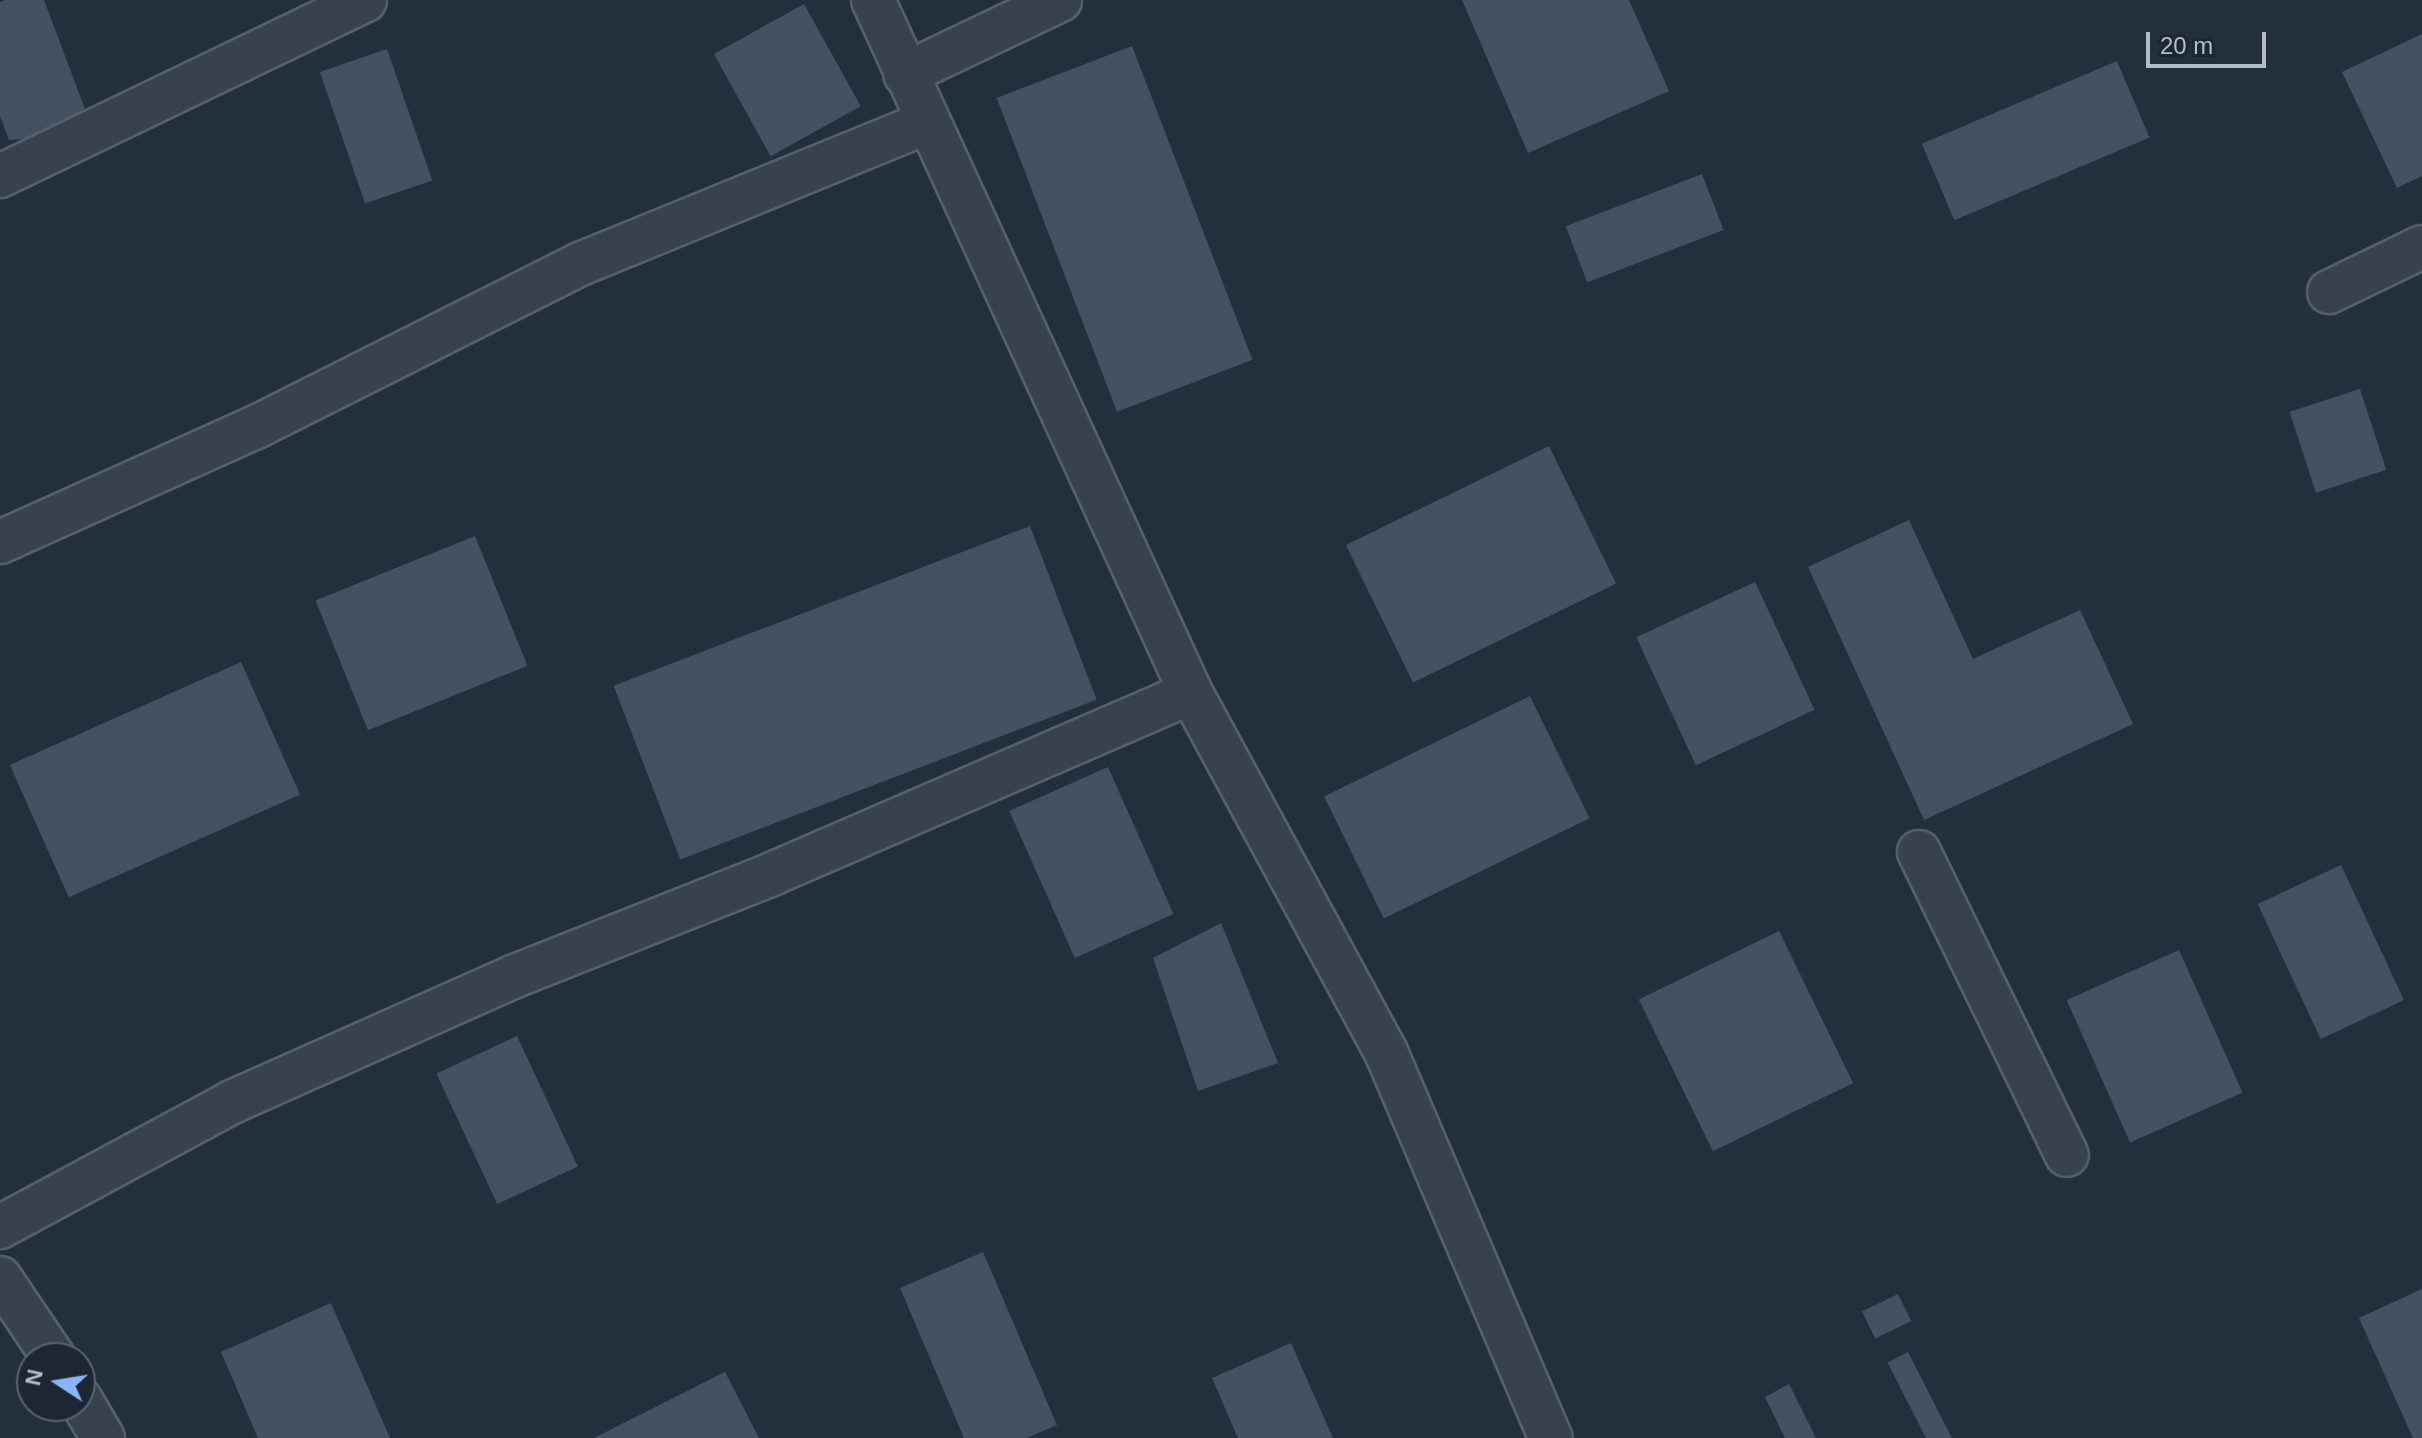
<!DOCTYPE html>
<style>
body{margin:0}
#map{position:relative;width:2422px;height:1438px;overflow:hidden;background:#242f3e;font-family:Arial,sans-serif}
div>[style]{position:absolute}
.building>*{inset:0;background:#455162;transform-origin:0 0}
.roads{filter:drop-shadow(2px 0 #565f6c) drop-shadow(-2px 0 #565f6c) drop-shadow(0 2px #565f6c) drop-shadow(0 -2px #565f6c)}
.minor>*{height:42px;margin:-21px;padding:0 21px;transform-origin:21px;border-radius:21px;background:#38414e}
span{translate:-50% -50%;white-space:nowrap;text-align:center;line-height:1.15;-webkit-text-stroke:6px #1d2633;paint-order:stroke}
.north{position:absolute;left:16px;top:1342px;width:80px;height:80px;box-sizing:border-box;background:#1d2633;border:2px solid #59626f;border-radius:50%;rotate:282deg;font-size:22px;font-weight:700;line-height:32px;text-align:center;color:#b4bcc9}
.north::after{content:'';display:block;margin:auto;width:28px;height:36px;background:#8ab4f8;clip-path:polygon(50% 0,100% 100%,50% 72%,0 100%)}
.scale{position:absolute;left:2146px;top:32px;width:120px;height:36px;box-sizing:border-box;border:4px solid #b4bcc9;border-top:0;padding-left:10px;font-size:24px;line-height:28px;white-space:nowrap;color:#b4bcc9;-webkit-text-stroke:6px #1d2633;paint-order:stroke}
</style>
<div id="map">
<div class="building">
<i style="clip-path:polygon(5px 0,44px 0,94px 133px,9px 140px,0 116px,0 2px)"></i>
<i style="clip-path:polygon(1462px 0,1629px 0,1669px 91px,1528px 153px)"></i>
<i style="left:804px;top:4px;width:117px;height:103px;rotate:61deg"></i>
<i style="clip-path:polygon(2422px 34px,2422px 176px,2397px 188px,2342px 72px)"></i>
<i style="left:1132px;top:46px;width:336px;height:145px;rotate:69deg"></i>
<i style="left:387px;top:49px;width:139px;height:71px;rotate:71deg"></i>
<i style="left:2117px;top:61px;width:83px;height:212px;rotate:67deg"></i>
<i style="left:1702px;top:174px;width:60px;height:146px;rotate:69deg"></i>
<i style="left:2360px;top:389px;width:85px;height:74px;rotate:72deg"></i>
<i style="left:1549px;top:446px;width:153px;height:226px;rotate:64deg"></i>
<i style="clip-path:polygon(1909px 520px,1973px 659px,2080px 610px,2133px 724px,1924px 820px,1808px 567px)"></i>
<i style="left:1030px;top:526px;width:186px;height:446px;rotate:69deg"></i>
<i style="left:475px;top:536px;width:140px;height:172px;rotate:68deg"></i>
<i style="left:1755px;top:582px;width:141px;height:131px;rotate:65deg"></i>
<i style="left:241px;top:662px;width:145px;height:253px;rotate:66deg"></i>
<i style="left:1530px;top:696px;width:136px;height:229px;rotate:64deg"></i>
<i style="left:1108px;top:767px;width:161px;height:108px;rotate:66deg"></i>
<i style="left:2341px;top:865px;width:149px;height:92px;rotate:65deg"></i>
<i style="clip-path:polygon(1221px 923px,1278px 1063px,1198px 1091px,1153px 958px)"></i>
<i style="left:1779px;top:931px;width:169px;height:156px;rotate:64deg"></i>
<i style="left:2179px;top:950px;width:156px;height:123px;rotate:66deg"></i>
<i style="left:517px;top:1036px;width:144px;height:89px;rotate:65deg"></i>
<i style="clip-path:polygon(983px 1252px,1057px 1425px,1027px 1438px,964px 1438px,900px 1288px)"></i>
<i style="clip-path:polygon(2422px 1289px,2422px 1438px,2413px 1438px,2359px 1318px)"></i>
<i style="left:1898px;top:1294px;width:30px;height:40px;rotate:64deg"></i>
<i style="clip-path:polygon(331px 1303px,390px 1438px,258px 1438px,221px 1352px)"></i>
<i style="clip-path:polygon(1291px 1343px,1333px 1438px,1238px 1438px,1212px 1378px)"></i>
<i style="left:1908px;top:1352px;width:96px;height:23px;rotate:63deg"></i>
<i style="clip-path:polygon(725px 1372px,759px 1438px,594px 1438px)"></i>
<i style="clip-path:polygon(1789px 1384px,1816px 1438px,1785px 1438px,1765px 1397px)"></i>
</div>
<div class="roads">
<div class="minor">
<i style="left:873px;top:0;width:762px;rotate:65.35deg"></i>
<i style="left:1191px;top:693px;width:409px;rotate:61.5deg"></i>
<i style="left:1386px;top:1052px;width:420px;rotate:66.9deg"></i>
<i style="left:905px;top:74px;width:172px;rotate:-25.5deg"></i>
<i style="left:0;top:176px;width:405px;rotate:-25.7deg"></i>
<i style="left:2329px;top:292px;width:103px;rotate:-25.8deg"></i>
<i style="left:0;top:542px;width:281px;rotate:-24.2deg"></i>
<i style="left:256px;top:427px;width:363px;rotate:-26.7deg"></i>
<i style="left:580px;top:264px;width:373px;rotate:-22.2deg"></i>
<i style="left:1919px;top:852px;width:337px;rotate:64deg"></i>
<i style="left:0;top:1227px;width:264px;rotate:-28.3deg"></i>
<i style="left:232px;top:1102px;width:310px;rotate:-24deg"></i>
<i style="left:515px;top:976px;width:277px;rotate:-21.6deg"></i>
<i style="left:772px;top:874px;width:456px;rotate:-23.4deg"></i>
<i style="left:0;top:1278px;width:97px;rotate:56deg"></i>
<i style="left:80px;top:1399px;width:45px;rotate:59.5deg"></i>
</div>
</div>
<div class="north">N</div>
<div class="scale">20 m</div>
</div>
